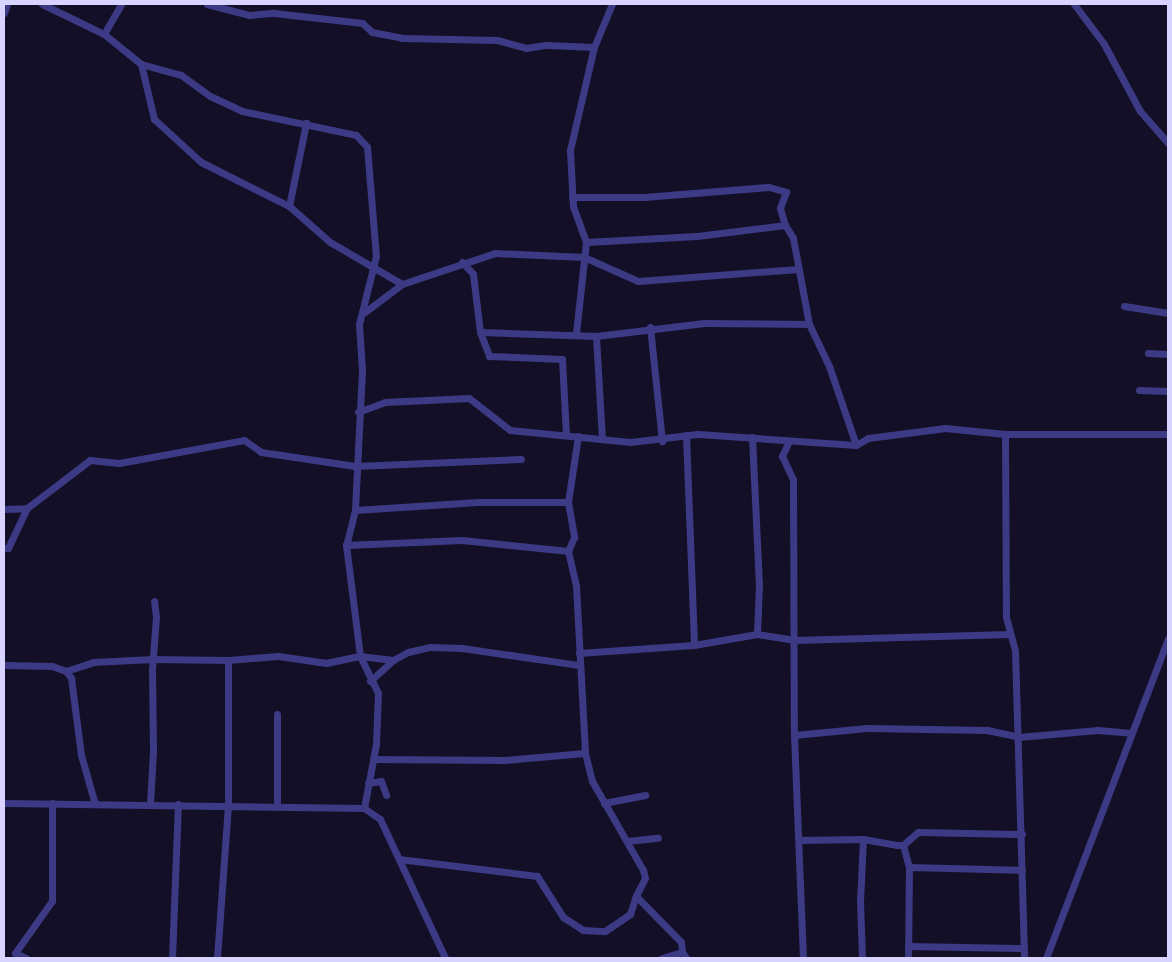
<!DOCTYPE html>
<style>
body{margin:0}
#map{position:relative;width:1172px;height:962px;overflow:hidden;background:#130f26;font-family:"PT Sans Narrow",sans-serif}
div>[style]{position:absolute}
.minor>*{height:7px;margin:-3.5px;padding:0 3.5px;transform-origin:3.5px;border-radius:3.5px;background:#3d3a85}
span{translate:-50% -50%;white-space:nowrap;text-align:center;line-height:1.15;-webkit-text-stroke:4px #130f26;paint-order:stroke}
.frame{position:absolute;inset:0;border:5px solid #d9d4ff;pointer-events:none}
</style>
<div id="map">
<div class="minor">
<i style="left:42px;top:4px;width:69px;rotate:25.8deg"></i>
<i style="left:104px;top:34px;width:34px;rotate:-60deg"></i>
<i style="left:207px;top:4px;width:43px;rotate:14.7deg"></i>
<i style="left:249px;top:15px;width:25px;rotate:-5deg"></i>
<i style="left:274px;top:13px;width:89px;rotate:6.5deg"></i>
<i style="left:362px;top:23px;width:13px;rotate:42deg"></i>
<i style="left:372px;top:32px;width:31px;rotate:11deg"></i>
<i style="left:402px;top:38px;width:95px;rotate:1.2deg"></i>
<i style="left:497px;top:40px;width:30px;rotate:15deg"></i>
<i style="left:526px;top:48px;width:20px;rotate:-9deg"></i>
<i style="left:546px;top:45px;width:48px;rotate:2.4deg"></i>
<i style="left:1074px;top:4px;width:50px;rotate:53.1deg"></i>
<i style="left:1104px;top:44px;width:76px;rotate:61.8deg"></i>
<i style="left:1140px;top:111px;width:43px;rotate:48.8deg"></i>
<i style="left:4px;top:13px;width:9px;rotate:-72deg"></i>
<i style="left:104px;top:34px;width:48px;rotate:39deg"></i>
<i style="left:141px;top:64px;width:57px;rotate:76.7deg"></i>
<i style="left:154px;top:119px;width:64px;rotate:42.5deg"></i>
<i style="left:201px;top:162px;width:98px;rotate:26.6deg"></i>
<i style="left:289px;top:206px;width:55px;rotate:41.3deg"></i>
<i style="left:330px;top:242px;width:83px;rotate:30.3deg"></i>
<i style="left:141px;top:64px;width:41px;rotate:15.4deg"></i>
<i style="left:181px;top:75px;width:36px;rotate:36deg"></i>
<i style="left:210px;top:96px;width:35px;rotate:25deg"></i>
<i style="left:242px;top:111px;width:116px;rotate:11.9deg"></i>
<i style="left:356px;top:135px;width:16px;rotate:47deg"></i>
<i style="left:367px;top:147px;width:109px;rotate:85.3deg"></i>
<i style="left:376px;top:256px;width:70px;rotate:104deg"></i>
<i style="left:359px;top:324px;width:47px;rotate:86.3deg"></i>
<i style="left:362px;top:371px;width:139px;rotate:92.9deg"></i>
<i style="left:355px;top:510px;width:36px;rotate:104deg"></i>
<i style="left:346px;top:545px;width:112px;rotate:82.8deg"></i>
<i style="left:360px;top:656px;width:41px;rotate:64.1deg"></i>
<i style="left:378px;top:693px;width:51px;rotate:92.2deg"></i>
<i style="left:376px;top:744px;width:65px;rotate:100.6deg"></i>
<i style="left:572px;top:197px;width:72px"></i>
<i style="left:644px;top:197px;width:125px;rotate:-4.6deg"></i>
<i style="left:769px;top:187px;width:18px;rotate:16deg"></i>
<i style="left:786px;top:192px;width:17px;rotate:111deg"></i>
<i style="left:780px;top:208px;width:18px;rotate:74deg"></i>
<i style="left:785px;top:225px;width:15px;rotate:58deg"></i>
<i style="left:793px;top:238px;width:87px;rotate:79.5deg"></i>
<i style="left:809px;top:324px;width:47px;rotate:64.5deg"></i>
<i style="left:829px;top:366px;width:83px;rotate:71.1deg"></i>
<i style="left:289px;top:206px;width:85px;rotate:-78.4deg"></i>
<i style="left:586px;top:242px;width:111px;rotate:-3.1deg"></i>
<i style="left:697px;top:236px;width:89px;rotate:-7.1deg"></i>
<i style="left:462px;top:262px;width:16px;rotate:47deg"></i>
<i style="left:473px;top:274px;width:58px;rotate:83.1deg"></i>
<i style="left:480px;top:332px;width:26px;rotate:69deg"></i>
<i style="left:489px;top:356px;width:73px;rotate:2.4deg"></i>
<i style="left:562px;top:359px;width:76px;rotate:87deg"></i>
<i style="left:1124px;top:306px;width:45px;rotate:9deg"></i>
<i style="left:365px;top:312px;width:46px;rotate:-37.1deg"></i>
<i style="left:402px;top:284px;width:98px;rotate:-18.4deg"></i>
<i style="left:495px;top:253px;width:89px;rotate:2.6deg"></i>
<i style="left:584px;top:257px;width:59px;rotate:24deg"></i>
<i style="left:638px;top:281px;width:161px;rotate:-4.3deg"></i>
<i style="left:650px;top:327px;width:115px;rotate:84deg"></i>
<i style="left:480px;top:332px;width:116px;rotate:2deg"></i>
<i style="left:596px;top:336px;width:109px;rotate:-6.9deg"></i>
<i style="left:704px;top:323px;width:105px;rotate:0.5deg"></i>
<i style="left:576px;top:333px;width:92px;rotate:-83.7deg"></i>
<i style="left:586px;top:242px;width:38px;rotate:-110deg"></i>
<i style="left:573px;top:206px;width:56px;rotate:-93.1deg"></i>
<i style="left:570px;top:150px;width:106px;rotate:-76.9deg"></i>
<i style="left:594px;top:47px;width:47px;rotate:-67.3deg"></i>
<i style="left:596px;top:336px;width:103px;rotate:86.7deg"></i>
<i style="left:1148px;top:353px;width:20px;rotate:3deg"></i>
<i style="left:1139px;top:390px;width:29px;rotate:2deg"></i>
<i style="left:358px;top:412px;width:29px;rotate:-20deg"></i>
<i style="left:385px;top:402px;width:84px;rotate:-2.7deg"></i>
<i style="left:469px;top:398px;width:52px;rotate:38deg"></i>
<i style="left:510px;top:430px;width:121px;rotate:5.7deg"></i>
<i style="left:630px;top:442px;width:68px;rotate:-6.7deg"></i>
<i style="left:698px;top:434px;width:158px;rotate:4deg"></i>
<i style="left:856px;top:445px;width:14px;rotate:-30deg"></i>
<i style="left:868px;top:438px;width:78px;rotate:-7.4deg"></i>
<i style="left:945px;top:428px;width:60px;rotate:5.7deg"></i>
<i style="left:1005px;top:434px;width:163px"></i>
<i style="left:1005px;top:434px;width:183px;rotate:89.7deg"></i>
<i style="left:1006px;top:617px;width:35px;rotate:75deg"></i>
<i style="left:1015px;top:651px;width:307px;rotate:88.3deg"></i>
<i style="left:686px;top:435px;width:210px;rotate:87.8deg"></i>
<i style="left:578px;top:436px;width:67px;rotate:98.6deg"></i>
<i style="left:568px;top:502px;width:36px;rotate:80deg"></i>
<i style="left:574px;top:537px;width:15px;rotate:113deg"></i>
<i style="left:568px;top:551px;width:36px;rotate:77deg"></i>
<i style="left:576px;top:586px;width:167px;rotate:86.9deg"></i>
<i style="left:585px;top:753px;width:29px;rotate:76deg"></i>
<i style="left:592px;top:781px;width:103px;rotate:60.2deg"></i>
<i style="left:643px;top:870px;width:8px;rotate:76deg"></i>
<i style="left:645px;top:878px;width:20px;rotate:117deg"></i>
<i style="left:752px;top:437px;width:147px;rotate:87.3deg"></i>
<i style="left:759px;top:584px;width:50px;rotate:92.3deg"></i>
<i style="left:789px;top:441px;width:17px;rotate:115deg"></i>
<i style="left:782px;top:456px;width:26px;rotate:65deg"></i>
<i style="left:793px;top:480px;width:255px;rotate:89.8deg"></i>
<i style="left:794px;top:735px;width:223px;rotate:87.7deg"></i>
<i style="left:4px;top:509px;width:23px;rotate:-2deg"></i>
<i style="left:355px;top:510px;width:123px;rotate:-3.7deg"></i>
<i style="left:478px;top:502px;width:90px"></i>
<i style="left:346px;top:545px;width:116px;rotate:-2.5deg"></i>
<i style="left:462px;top:540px;width:107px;rotate:5.9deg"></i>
<i style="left:4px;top:548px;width:4px"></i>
<i style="left:8px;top:548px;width:44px;rotate:-64.6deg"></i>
<i style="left:27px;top:508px;width:79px;rotate:-37.3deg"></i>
<i style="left:90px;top:460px;width:29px;rotate:6deg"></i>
<i style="left:119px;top:463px;width:127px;rotate:-10.4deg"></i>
<i style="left:244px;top:440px;width:21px;rotate:35deg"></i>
<i style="left:261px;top:452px;width:95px;rotate:8.5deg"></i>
<i style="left:355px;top:466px;width:166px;rotate:-2.4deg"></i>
<i style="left:579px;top:653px;width:115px;rotate:-4deg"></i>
<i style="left:694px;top:645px;width:64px;rotate:-9.9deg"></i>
<i style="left:757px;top:634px;width:37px;rotate:9deg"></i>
<i style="left:794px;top:640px;width:216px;rotate:-1.6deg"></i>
<i style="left:4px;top:665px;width:48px;rotate:1.2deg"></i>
<i style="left:52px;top:666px;width:15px;rotate:20deg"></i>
<i style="left:66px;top:671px;width:9px;rotate:54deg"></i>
<i style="left:71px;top:678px;width:78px;rotate:82.6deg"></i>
<i style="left:81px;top:755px;width:51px;rotate:74.1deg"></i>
<i style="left:66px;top:671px;width:28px;rotate:-18deg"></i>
<i style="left:93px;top:662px;width:60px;rotate:-2.9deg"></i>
<i style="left:153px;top:659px;width:75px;rotate:0.8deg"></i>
<i style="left:228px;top:660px;width:50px;rotate:-4.6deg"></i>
<i style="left:278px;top:656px;width:49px;rotate:8.3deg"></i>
<i style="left:326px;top:663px;width:35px;rotate:-12deg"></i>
<i style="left:360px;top:656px;width:33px;rotate:7deg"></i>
<i style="left:370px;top:681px;width:31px;rotate:-42deg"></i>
<i style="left:393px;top:660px;width:17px;rotate:-28deg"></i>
<i style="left:408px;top:652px;width:23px;rotate:-13deg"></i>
<i style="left:430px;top:647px;width:32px;rotate:2deg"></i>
<i style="left:462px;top:648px;width:117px;rotate:8.3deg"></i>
<i style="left:277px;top:714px;width:90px;rotate:90deg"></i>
<i style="left:794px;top:735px;width:73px;rotate:-5.5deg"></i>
<i style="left:867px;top:728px;width:120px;rotate:1deg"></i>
<i style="left:987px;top:730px;width:33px;rotate:12deg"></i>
<i style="left:1019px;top:737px;width:79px;rotate:-5.1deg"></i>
<i style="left:1098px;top:730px;width:33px;rotate:5deg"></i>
<i style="left:373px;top:759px;width:132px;rotate:0.4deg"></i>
<i style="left:505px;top:760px;width:80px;rotate:-5deg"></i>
<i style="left:368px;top:783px;width:13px;rotate:-9deg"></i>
<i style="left:381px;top:781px;width:15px;rotate:70deg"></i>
<i style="left:4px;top:803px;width:360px;rotate:0.8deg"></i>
<i style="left:364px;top:808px;width:19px;rotate:35deg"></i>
<i style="left:380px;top:819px;width:153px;rotate:64.9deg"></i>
<i style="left:604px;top:803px;width:42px;rotate:-11deg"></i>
<i style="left:150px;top:804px;width:54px;rotate:-86.8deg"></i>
<i style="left:153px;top:750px;width:80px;rotate:-90.7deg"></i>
<i style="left:152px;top:670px;width:53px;rotate:-85.7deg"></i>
<i style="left:156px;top:617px;width:16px;rotate:-97deg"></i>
<i style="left:799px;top:840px;width:64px;rotate:-0.9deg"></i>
<i style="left:863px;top:839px;width:35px;rotate:10deg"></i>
<i style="left:897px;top:845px;width:6px"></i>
<i style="left:903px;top:845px;width:20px;rotate:-41deg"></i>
<i style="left:918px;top:832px;width:104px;rotate:1.1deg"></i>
<i style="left:627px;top:841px;width:31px;rotate:-6deg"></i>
<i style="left:903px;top:845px;width:23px;rotate:75deg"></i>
<i style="left:909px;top:867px;width:91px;rotate:90.6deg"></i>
<i style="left:399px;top:859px;width:139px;rotate:7deg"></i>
<i style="left:537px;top:876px;width:49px;rotate:57.6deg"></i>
<i style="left:563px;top:917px;width:24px;rotate:33deg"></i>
<i style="left:583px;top:930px;width:22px;rotate:3deg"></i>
<i style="left:605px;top:931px;width:30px;rotate:-34deg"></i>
<i style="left:630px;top:914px;width:19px;rotate:-72deg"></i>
<i style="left:636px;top:896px;width:64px;rotate:45.6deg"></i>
<i style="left:681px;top:942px;width:10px;rotate:84deg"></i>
<i style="left:909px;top:867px;width:113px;rotate:1.5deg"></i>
<i style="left:908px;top:946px;width:116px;rotate:1deg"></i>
<i style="left:26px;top:958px;width:12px;rotate:-156deg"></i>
<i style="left:15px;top:953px;width:64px;rotate:-54.6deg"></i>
<i style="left:52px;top:901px;width:98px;rotate:-90deg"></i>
<i style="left:172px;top:958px;width:154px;rotate:-87.8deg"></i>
<i style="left:217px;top:958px;width:154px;rotate:-85.9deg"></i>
<i style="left:228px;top:804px;width:144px;rotate:-90deg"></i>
<i style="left:662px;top:958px;width:21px;rotate:-17deg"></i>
<i style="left:682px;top:952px;width:7px;rotate:56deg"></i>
<i style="left:862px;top:958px;width:56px;rotate:-92deg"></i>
<i style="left:860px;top:902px;width:63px;rotate:-87.3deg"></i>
<i style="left:1046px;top:958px;width:342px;rotate:-69.1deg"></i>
</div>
<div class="frame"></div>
</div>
